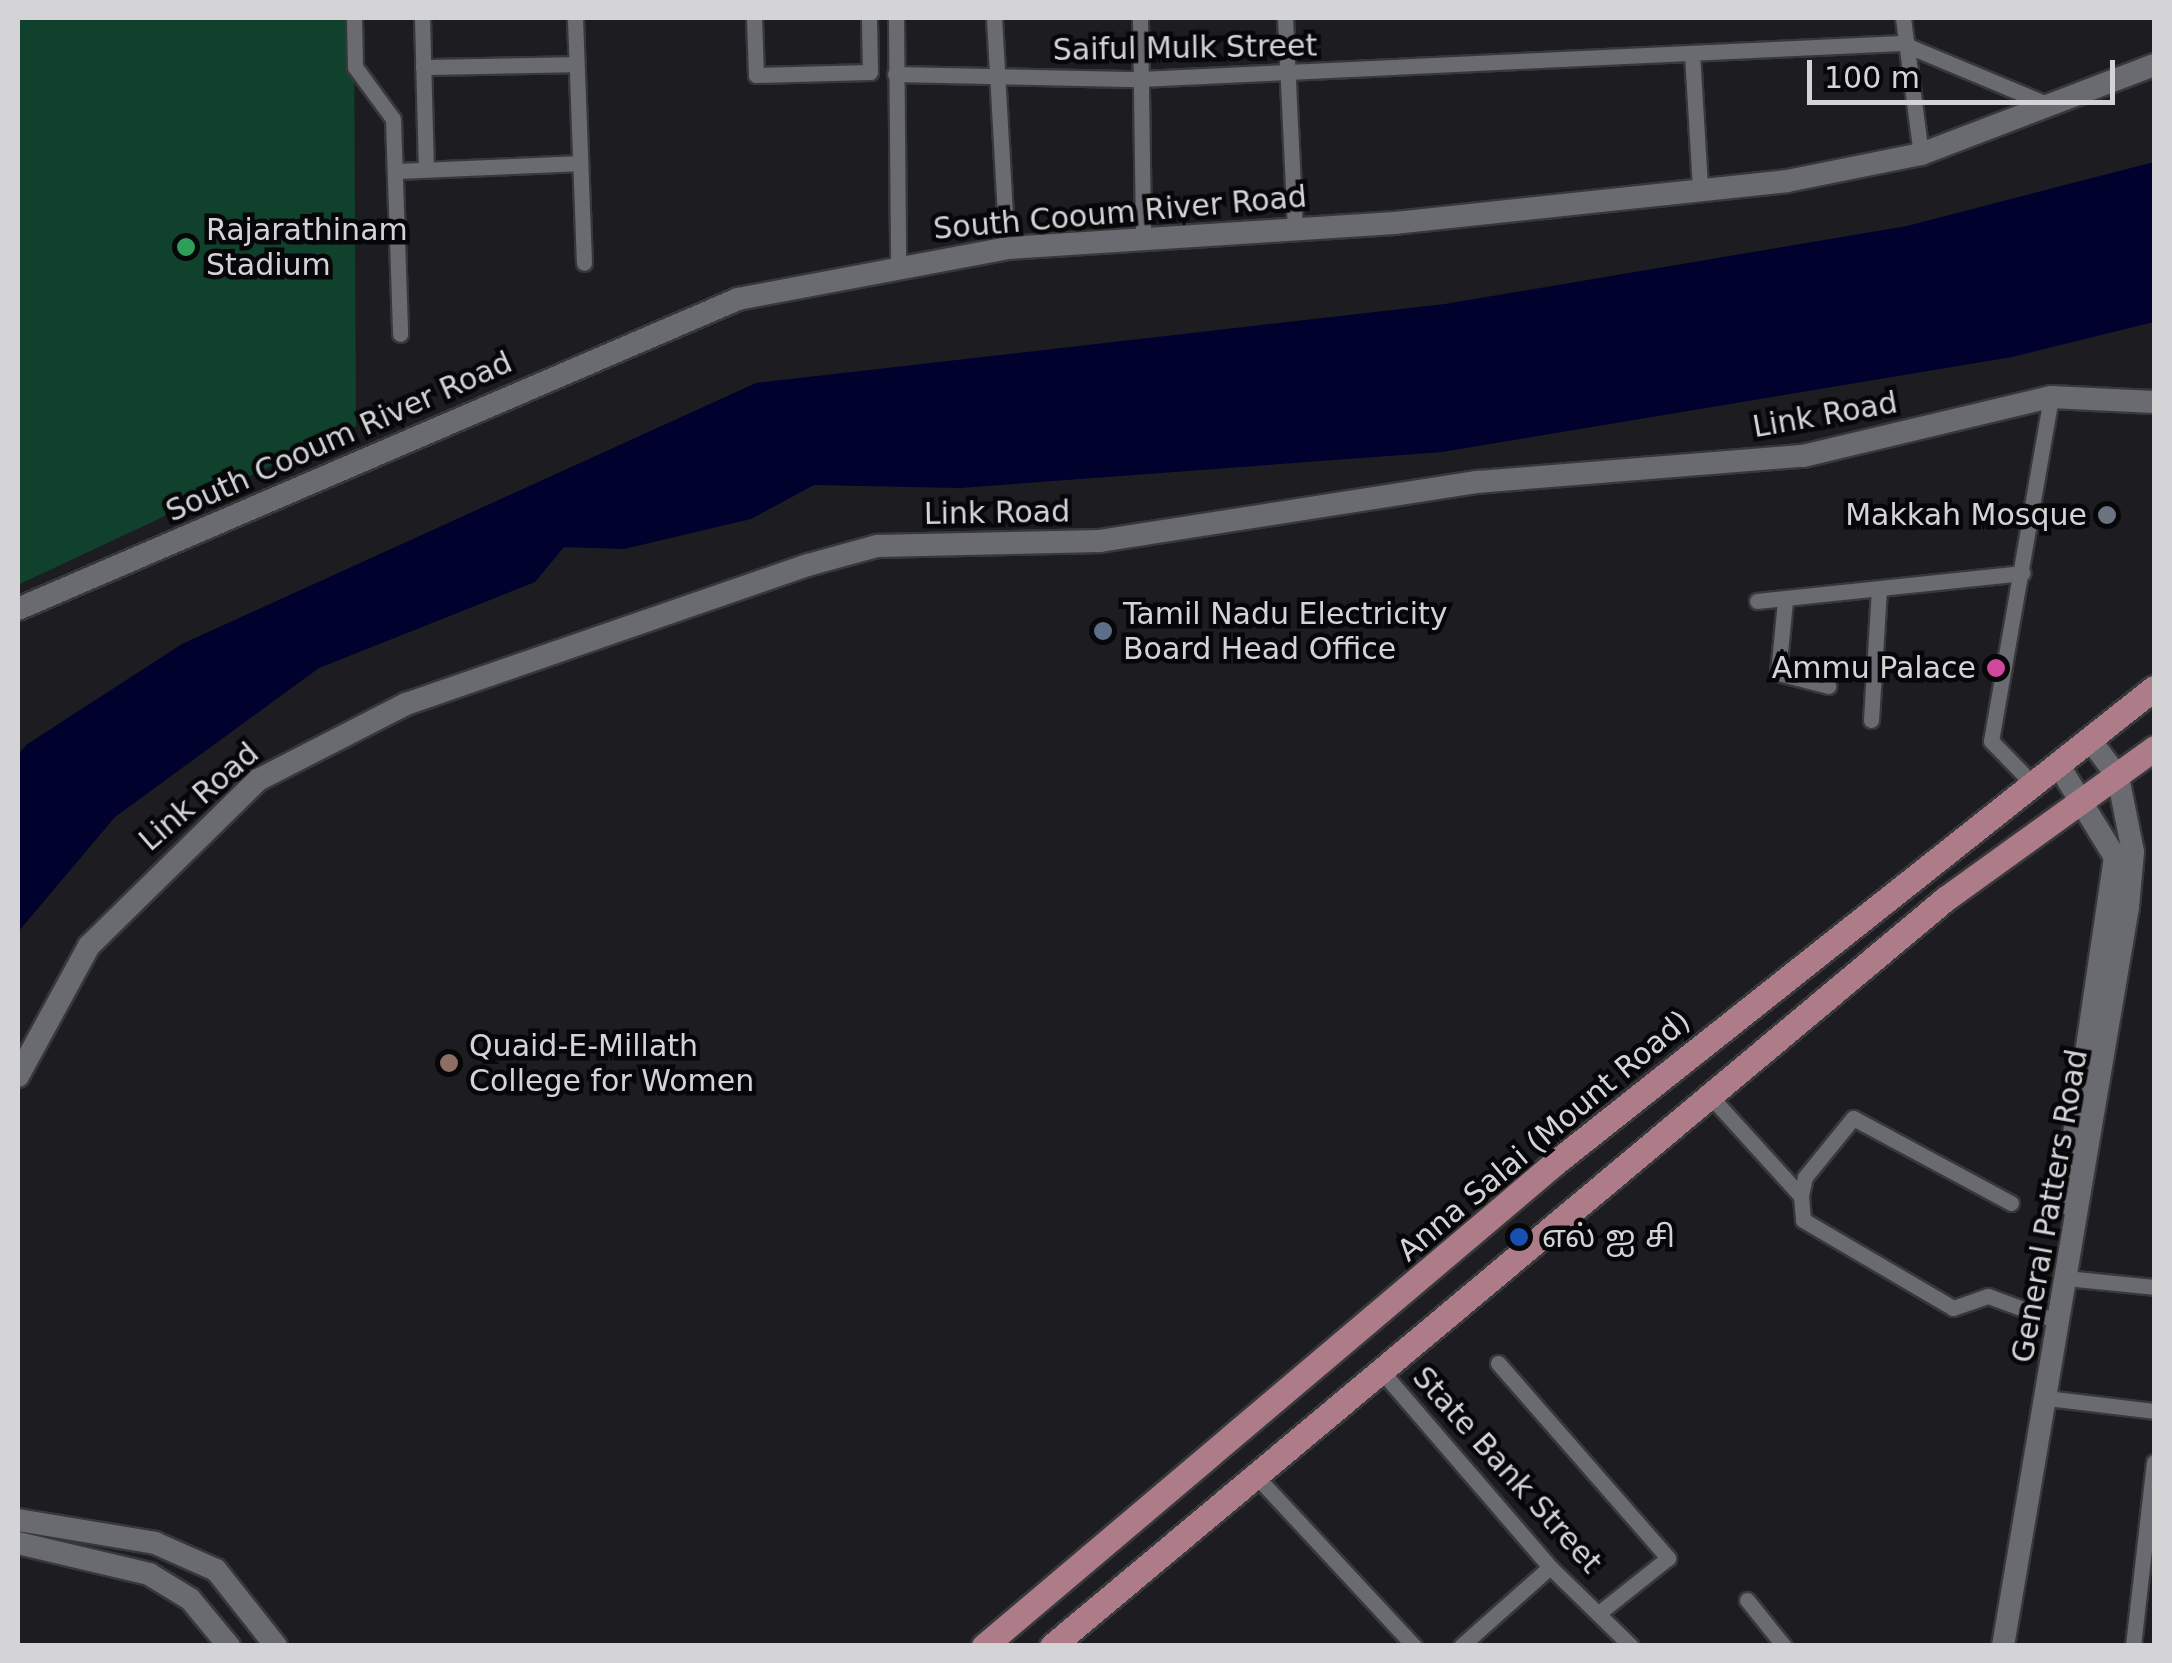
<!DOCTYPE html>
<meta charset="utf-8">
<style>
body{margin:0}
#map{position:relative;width:2172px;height:1663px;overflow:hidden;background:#1c1c21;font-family:"DejaVu Sans","Noto Sans Tamil",sans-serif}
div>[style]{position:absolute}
.green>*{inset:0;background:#10412d}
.water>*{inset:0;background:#00012d}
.roads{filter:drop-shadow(2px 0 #37383b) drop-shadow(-2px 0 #37383b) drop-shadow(0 2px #37383b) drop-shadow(0 -2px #37383b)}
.street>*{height:15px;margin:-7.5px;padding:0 7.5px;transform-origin:7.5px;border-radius:7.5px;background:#6a6b70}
.secondary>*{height:22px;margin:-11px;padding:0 11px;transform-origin:11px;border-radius:11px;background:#6a6b70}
.primary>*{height:25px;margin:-12.5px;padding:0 12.5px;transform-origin:12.5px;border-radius:12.5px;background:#ae7c89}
.dots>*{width:28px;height:28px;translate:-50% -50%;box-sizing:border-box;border:5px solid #070709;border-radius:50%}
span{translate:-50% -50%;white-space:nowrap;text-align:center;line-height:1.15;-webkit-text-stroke:9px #070709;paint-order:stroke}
.street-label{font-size:30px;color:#d4d4d7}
.poi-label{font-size:30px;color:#d4d4d7}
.left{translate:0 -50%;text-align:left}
.right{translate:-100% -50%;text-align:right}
.frame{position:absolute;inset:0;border:20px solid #d4d4d7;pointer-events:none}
.scale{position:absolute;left:1807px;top:60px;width:308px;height:45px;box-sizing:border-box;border:5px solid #d4d4d7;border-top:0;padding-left:12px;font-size:30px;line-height:35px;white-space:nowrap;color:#d4d4d7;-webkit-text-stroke:8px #070709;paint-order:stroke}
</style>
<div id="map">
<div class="green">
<i style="clip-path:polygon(18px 18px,354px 18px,356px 426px,18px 585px)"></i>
</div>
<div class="water">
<i style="clip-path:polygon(2154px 162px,2154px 322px,2012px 357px,1442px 452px,960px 488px,814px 485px,751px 519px,624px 549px,564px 547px,535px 582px,319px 668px,115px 817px,18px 932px,18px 755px,26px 745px,182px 644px,756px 383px,1445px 304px,1907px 226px)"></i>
</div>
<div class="roads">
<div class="street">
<i style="left:354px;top:18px;width:49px;rotate:88.8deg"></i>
<i style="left:355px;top:67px;width:64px;rotate:53.8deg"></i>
<i style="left:393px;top:119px;width:215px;rotate:88.1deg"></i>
<i style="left:422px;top:18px;width:149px;rotate:88.5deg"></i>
<i style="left:575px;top:18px;width:245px;rotate:87.9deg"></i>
<i style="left:754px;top:18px;width:57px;rotate:88deg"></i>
<i style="left:756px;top:75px;width:114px;rotate:-1.5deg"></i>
<i style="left:870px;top:72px;width:54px;rotate:-91.1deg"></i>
<i style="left:896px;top:18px;width:245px;rotate:89.5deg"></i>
<i style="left:994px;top:18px;width:230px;rotate:86.8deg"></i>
<i style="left:1140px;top:18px;width:220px;rotate:89.2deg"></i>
<i style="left:1285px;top:18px;width:210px;rotate:87.3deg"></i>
<i style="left:1903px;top:18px;width:137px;rotate:82.5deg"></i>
<i style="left:1692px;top:53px;width:136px;rotate:86.6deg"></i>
<i style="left:423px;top:67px;width:153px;rotate:-1.1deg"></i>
<i style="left:895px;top:74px;width:245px;rotate:1.2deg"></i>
<i style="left:1140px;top:79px;width:762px;rotate:-2.71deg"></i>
<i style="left:1901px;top:43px;width:158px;rotate:22.7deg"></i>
<i style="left:399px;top:171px;width:181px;rotate:-2.5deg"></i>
<i style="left:1757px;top:601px;width:267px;rotate:-6deg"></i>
<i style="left:1785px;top:601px;width:72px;rotate:95.6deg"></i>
<i style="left:1778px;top:673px;width:52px;rotate:14.6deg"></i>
<i style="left:1871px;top:720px;width:130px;rotate:-86.5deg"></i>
<i style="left:2033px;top:784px;width:60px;rotate:-134.3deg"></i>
<i style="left:1991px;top:741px;width:349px;rotate:-80.1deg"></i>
<i style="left:1712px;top:1098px;width:132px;rotate:47.8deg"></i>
<i style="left:2011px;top:1203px;width:179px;rotate:-151.7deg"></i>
<i style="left:1853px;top:1118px;width:76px;rotate:129.1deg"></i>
<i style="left:1805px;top:1177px;width:19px;rotate:102deg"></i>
<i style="left:1801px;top:1196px;width:24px;rotate:85deg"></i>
<i style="left:1803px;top:1220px;width:174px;rotate:30.4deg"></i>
<i style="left:1953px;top:1308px;width:37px;rotate:-19deg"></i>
<i style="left:1988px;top:1296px;width:61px;rotate:20.2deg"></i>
<i style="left:2066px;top:1278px;width:88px;rotate:5.8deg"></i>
<i style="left:1498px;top:1363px;width:259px;rotate:48.9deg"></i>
<i style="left:1668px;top:1558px;width:87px;rotate:141.5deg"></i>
<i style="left:1384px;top:1374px;width:255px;rotate:49.3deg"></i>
<i style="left:1550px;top:1567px;width:113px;rotate:44.3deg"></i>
<i style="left:2047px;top:1398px;width:108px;rotate:6.9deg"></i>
<i style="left:1256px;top:1476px;width:232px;rotate:47.1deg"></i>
<i style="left:1747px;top:1600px;width:59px;rotate:51.2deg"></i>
<i style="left:1461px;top:1646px;width:119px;rotate:-41.6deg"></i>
<i style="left:2133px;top:1646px;width:185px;rotate:-83.5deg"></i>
</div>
<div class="secondary">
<i style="left:18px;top:609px;width:784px;rotate:-23.29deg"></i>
<i style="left:738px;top:299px;width:274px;rotate:-10.7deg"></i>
<i style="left:1007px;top:248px;width:389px;rotate:-3.7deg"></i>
<i style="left:1395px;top:223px;width:394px;rotate:-6.1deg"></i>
<i style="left:1787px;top:181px;width:137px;rotate:-11.4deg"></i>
<i style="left:1921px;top:154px;width:249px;rotate:-20.9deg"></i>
<i style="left:2059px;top:766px;width:107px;rotate:58.4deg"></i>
<i style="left:2115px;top:857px;width:350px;rotate:98.4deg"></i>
<i style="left:18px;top:1076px;width:148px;rotate:-61.4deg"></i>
<i style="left:89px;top:946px;width:237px;rotate:-44.5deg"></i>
<i style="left:258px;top:780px;width:166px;rotate:-27.2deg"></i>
<i style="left:406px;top:704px;width:425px;rotate:-19.1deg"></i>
<i style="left:808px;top:565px;width:72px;rotate:-15.4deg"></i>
<i style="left:877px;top:546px;width:223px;rotate:-1.3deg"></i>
<i style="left:1100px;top:541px;width:382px;rotate:-8.9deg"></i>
<i style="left:1477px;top:482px;width:327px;rotate:-4.6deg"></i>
<i style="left:1803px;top:456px;width:255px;rotate:-13.4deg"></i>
<i style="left:2051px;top:397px;width:103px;rotate:2.8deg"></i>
<i style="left:18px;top:1520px;width:139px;rotate:9.5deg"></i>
<i style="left:155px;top:1543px;width:67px;rotate:23.9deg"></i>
<i style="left:216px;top:1570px;width:97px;rotate:51.7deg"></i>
<i style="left:18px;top:1543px;width:135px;rotate:13.3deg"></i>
<i style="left:149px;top:1574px;width:48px;rotate:31.4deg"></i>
<i style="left:190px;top:1599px;width:61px;rotate:50.3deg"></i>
<i style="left:2003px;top:1646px;width:749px;rotate:-80.4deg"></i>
<i style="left:2128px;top:907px;width:55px;rotate:-84.8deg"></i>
<i style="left:2133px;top:852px;width:76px;rotate:-101.3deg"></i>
<i style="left:2118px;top:777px;width:45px;rotate:-126.9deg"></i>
</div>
<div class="primary">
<i style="left:984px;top:1646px;width:749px;rotate:-40.24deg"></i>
<i style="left:1556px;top:1162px;width:763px;rotate:-38.4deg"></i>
<i style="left:1052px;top:1646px;width:1164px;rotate:-39.91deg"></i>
<i style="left:1945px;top:899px;width:258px;rotate:-35.8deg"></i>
</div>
</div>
<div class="dots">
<i style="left:186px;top:247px;background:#2e9e5b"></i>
<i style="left:2107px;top:515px;background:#6b7280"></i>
<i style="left:1103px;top:631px;background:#5c6f8a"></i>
<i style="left:1996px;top:668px;background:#d1479c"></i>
<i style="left:449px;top:1063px;background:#8d6e63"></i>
<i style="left:1519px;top:1237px;background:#1a4fb4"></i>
</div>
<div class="street-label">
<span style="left:1185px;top:48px;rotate:-1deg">Saiful Mulk Street</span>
<span style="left:1120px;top:213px;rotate:-5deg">South Cooum River Road</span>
<span style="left:1825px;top:415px;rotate:-10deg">Link Road</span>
<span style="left:339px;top:437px;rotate:-24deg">South Cooum River Road</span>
<span style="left:997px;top:513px;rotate:-1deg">Link Road</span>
<span style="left:199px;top:797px;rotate:-41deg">Link Road</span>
<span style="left:1544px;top:1136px;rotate:-40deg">Anna Salai (Mount Road)</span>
<span style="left:2050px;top:1206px;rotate:-80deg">General Patters Road</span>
<span style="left:1507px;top:1470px;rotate:48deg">State Bank Street</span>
</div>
<div class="poi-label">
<span class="left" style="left:206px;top:247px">Rajarathinam<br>Stadium</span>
<span class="right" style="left:2087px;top:515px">Makkah Mosque</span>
<span class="left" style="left:1123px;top:631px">Tamil Nadu Electricity<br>Board Head Office</span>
<span class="right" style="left:1976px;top:668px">Ammu Palace</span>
<span class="left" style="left:469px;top:1063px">Quaid-E-Millath<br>College for Women</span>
<span class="left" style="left:1542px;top:1237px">எல் ஐ சி</span>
</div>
<div class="frame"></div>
<div class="scale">100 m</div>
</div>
